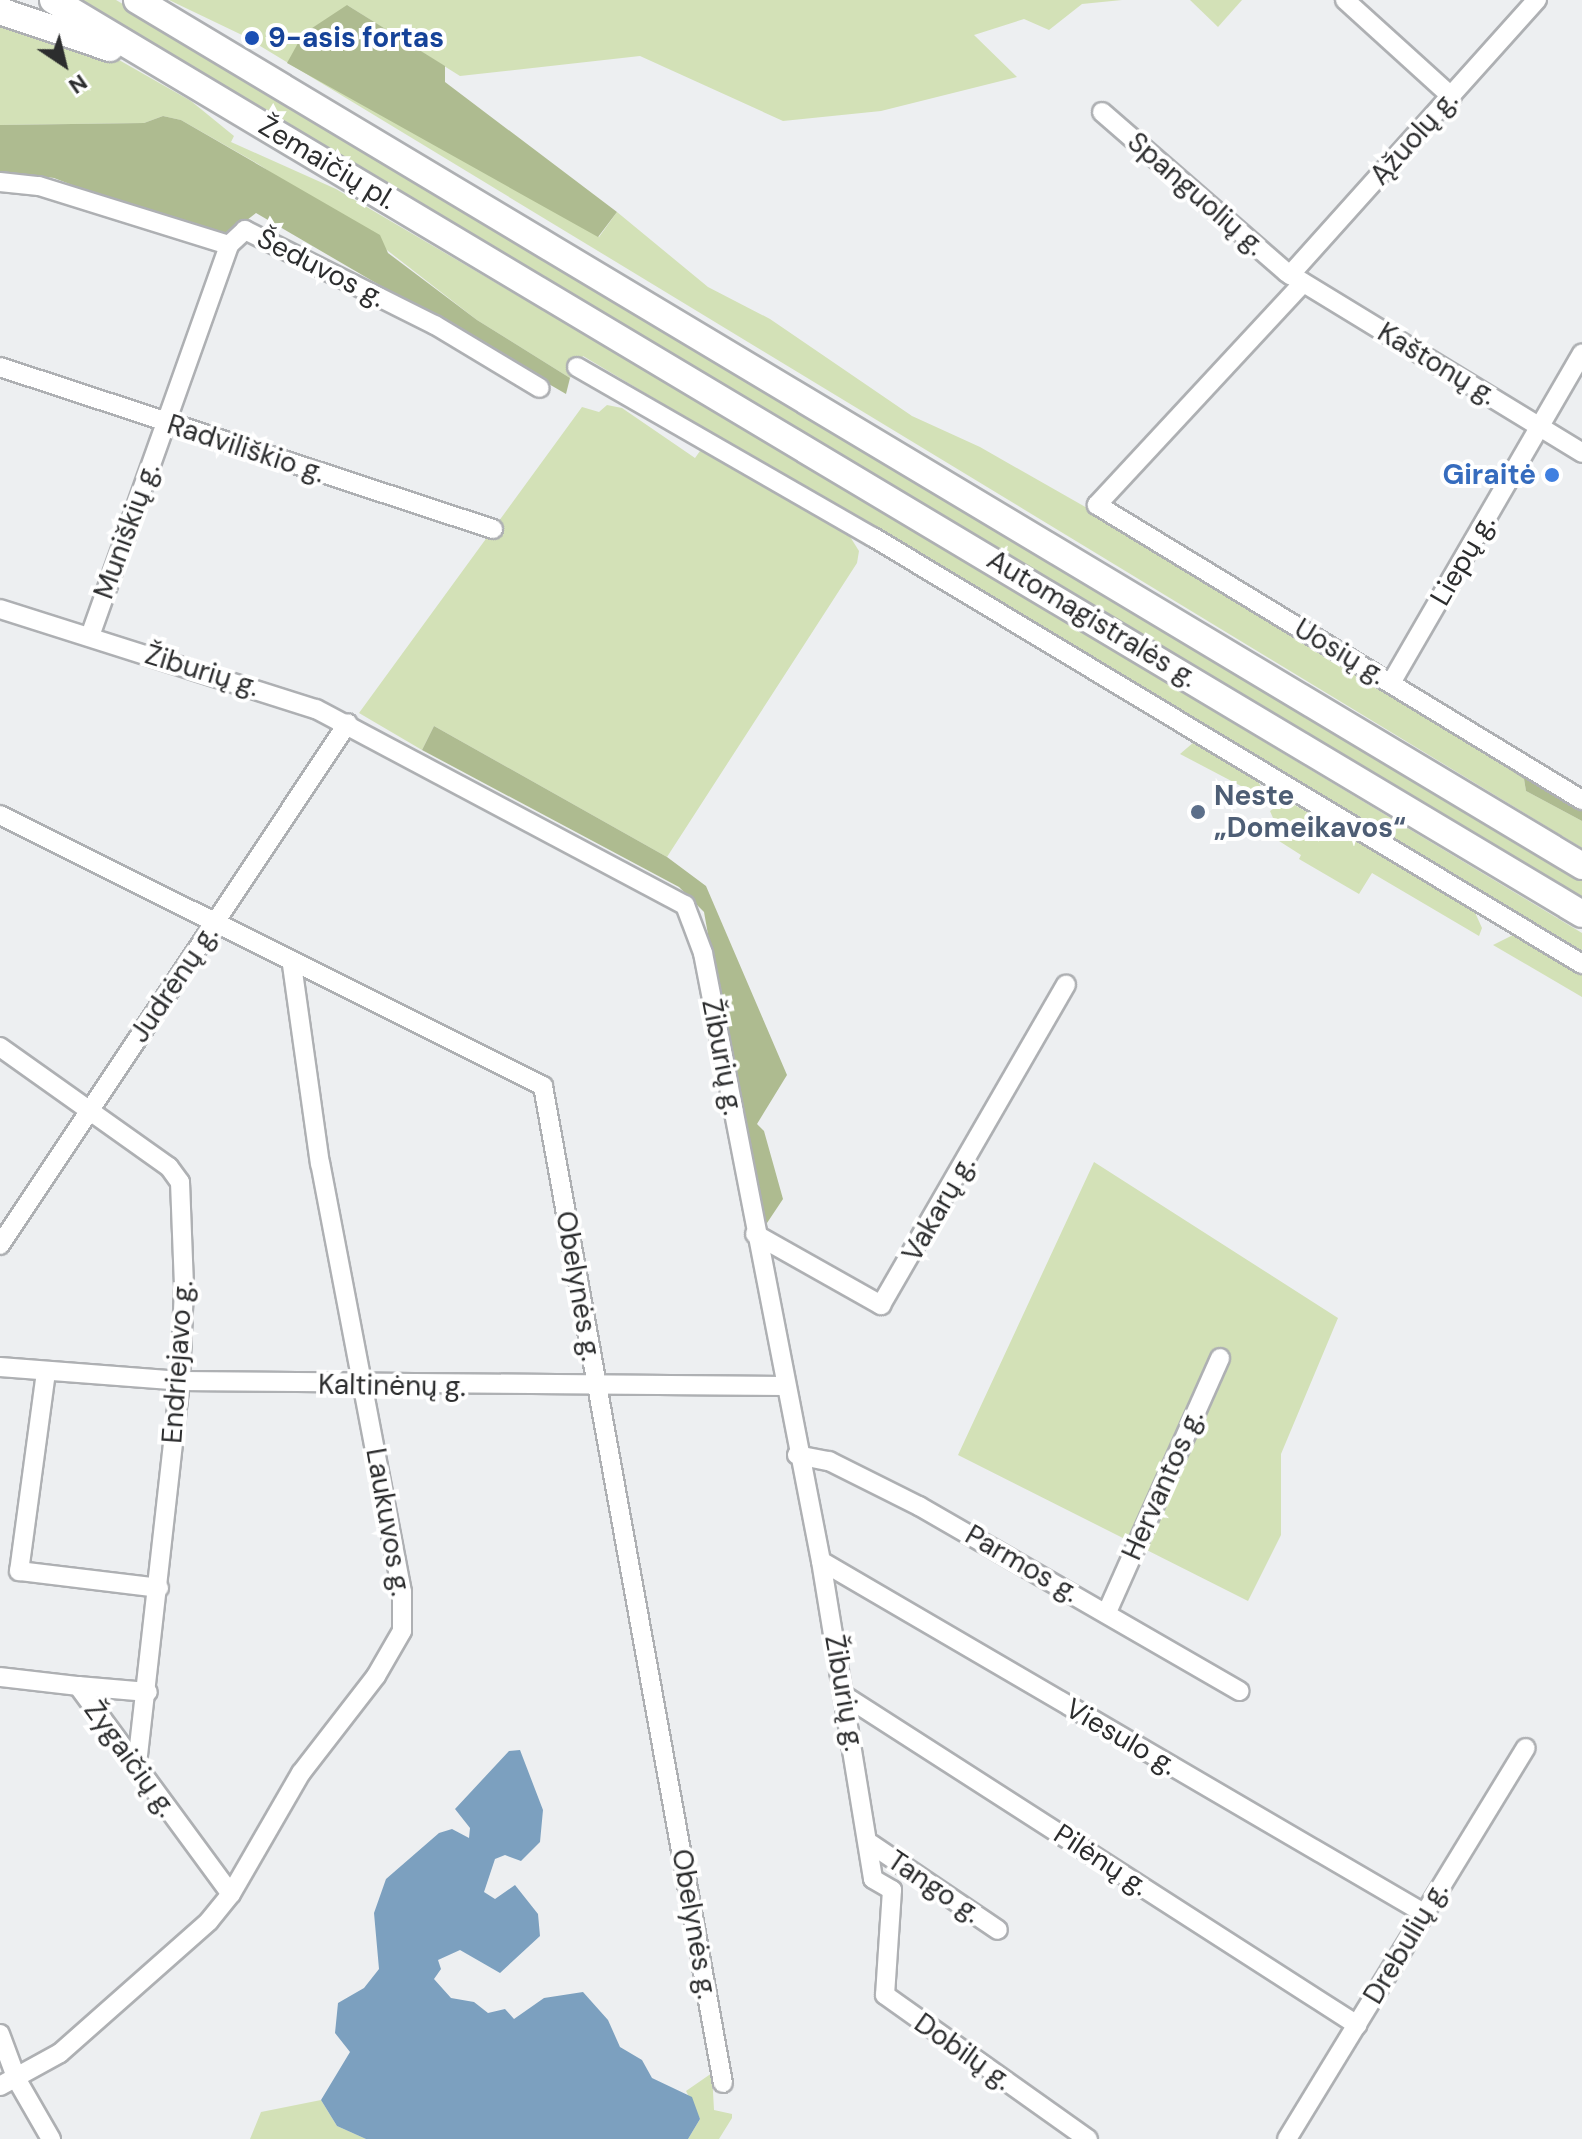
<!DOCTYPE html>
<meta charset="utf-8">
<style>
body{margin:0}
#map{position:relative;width:1582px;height:2139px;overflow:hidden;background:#edeff1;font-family:"DM Sans",sans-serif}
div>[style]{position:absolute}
.green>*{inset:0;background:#d3e1b7}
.forest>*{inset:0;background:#aebb90}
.water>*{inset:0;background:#7ca0bf}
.roads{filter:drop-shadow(2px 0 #aeb0b3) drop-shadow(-2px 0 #aeb0b3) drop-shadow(0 2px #aeb0b3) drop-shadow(0 -2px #aeb0b3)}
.minor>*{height:18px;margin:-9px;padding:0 9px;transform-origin:9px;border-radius:9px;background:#fff}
.highway>*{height:26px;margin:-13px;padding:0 13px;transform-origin:13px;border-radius:13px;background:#fff}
.dots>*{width:22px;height:22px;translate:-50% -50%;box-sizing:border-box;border:4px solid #fff;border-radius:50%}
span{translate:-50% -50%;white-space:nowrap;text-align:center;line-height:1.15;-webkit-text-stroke:8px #fff;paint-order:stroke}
.transit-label{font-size:28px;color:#164399;font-weight:700}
.left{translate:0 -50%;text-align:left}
.street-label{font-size:28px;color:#2c2d2e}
.shop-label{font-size:28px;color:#366cbe;font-weight:700}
.right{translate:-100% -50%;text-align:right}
.service-label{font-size:28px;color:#4e5e75;font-weight:700}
.north{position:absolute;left:24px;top:24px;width:80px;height:80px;-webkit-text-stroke:6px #fff;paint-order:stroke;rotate:145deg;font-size:22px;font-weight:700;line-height:32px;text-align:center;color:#2c2d2e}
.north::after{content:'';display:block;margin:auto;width:28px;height:36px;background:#2c2d2e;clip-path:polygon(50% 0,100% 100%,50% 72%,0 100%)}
</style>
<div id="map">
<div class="green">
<i style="clip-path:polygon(76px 0,116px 0,389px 161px,1582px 877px,1582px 898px)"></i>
<i style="clip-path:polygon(169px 0,1122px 0,1082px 4px,1049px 30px,1024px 19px,974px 35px,1017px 77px,881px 111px,783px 121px,640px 56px,460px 76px,347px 5px,599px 237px,617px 212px,708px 287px,770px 319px,912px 416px,980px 447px,1226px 587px,1450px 725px,1448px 731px,1524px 779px,1526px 791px,1582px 821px,1582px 848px,242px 35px)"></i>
<i style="clip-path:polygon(1190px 0,1242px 0,1218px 27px)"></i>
<i style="clip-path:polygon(0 17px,119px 60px,191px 101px,234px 136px,231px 142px,336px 189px,689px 396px,1582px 933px,1582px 953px,583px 356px,570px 378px,477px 320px,383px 247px,258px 164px,181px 120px,163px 116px,144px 123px,0 125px)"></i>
<i style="clip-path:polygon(607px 405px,622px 408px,695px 458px,700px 451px,724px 460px,849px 535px,859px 551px,857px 563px,667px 857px,434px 726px,422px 750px,359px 713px,582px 407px,599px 412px)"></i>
<i style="clip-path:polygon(1194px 742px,1255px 775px,1264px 793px,1260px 796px,1180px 754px)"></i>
<i style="clip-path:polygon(1286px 800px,1473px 908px,1482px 928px,1479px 936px,1372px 873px,1359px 894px,1299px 859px,1301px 855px,1262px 830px,1273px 818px,1270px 811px)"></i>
<i style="clip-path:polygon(1515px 934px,1582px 974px,1582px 997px,1493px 945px)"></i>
<i style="clip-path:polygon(1094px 1162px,1338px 1318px,1281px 1454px,1281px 1535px,1248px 1601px,958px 1455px)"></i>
<i style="clip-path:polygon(712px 2073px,714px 2110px,732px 2114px,732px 2118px,719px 2139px,688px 2139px,700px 2119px,686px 2091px)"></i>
<i style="clip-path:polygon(321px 2100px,337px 2126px,366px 2139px,250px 2139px,261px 2112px)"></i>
</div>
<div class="forest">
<i style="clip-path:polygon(347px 5px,445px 66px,445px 82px,617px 212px,598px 237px,287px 63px,303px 34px)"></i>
<i style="clip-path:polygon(163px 116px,181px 120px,380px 235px,388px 253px,477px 320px,570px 378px,566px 394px,256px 213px,219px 242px,54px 178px,0 171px,0 125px,144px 123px)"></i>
<i style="clip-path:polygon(1450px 725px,1582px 807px,1582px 821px,1526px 791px,1524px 779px,1447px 730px)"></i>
<i style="clip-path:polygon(434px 726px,667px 857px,706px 886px,787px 1075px,757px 1124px,764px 1131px,783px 1199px,761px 1232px,704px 912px,679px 887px,422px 750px)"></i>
</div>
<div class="water">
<i style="clip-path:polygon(520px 1750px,543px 1810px,540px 1842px,521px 1861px,505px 1855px,495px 1859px,484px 1892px,495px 1899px,515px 1885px,538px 1914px,540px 1936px,500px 1973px,460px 1950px,438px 1960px,441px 1969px,434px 1979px,451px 1998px,474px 2002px,488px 2013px,505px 2009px,514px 2019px,544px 1998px,583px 1992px,608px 2020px,620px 2047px,642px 2060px,652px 2078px,692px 2097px,700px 2119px,688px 2139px,366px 2139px,337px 2126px,321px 2100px,350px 2052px,335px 2033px,338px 2003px,364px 1988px,379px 1969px,374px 1913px,386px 1879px,439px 1833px,452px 1829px,469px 1838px,470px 1828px,455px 1809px,509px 1751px)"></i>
</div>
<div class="roads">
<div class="minor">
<i style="left:1345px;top:0;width:144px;rotate:42.2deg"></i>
<i style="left:1102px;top:112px;width:244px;rotate:41deg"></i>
<i style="left:1286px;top:272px;width:347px;rotate:31.4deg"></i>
<i style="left:0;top:182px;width:39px;rotate:6deg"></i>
<i style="left:39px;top:186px;width:199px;rotate:17.3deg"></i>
<i style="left:1290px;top:275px;width:370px;rotate:-48.1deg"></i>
<i style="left:1303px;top:283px;width:303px;rotate:132.9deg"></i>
<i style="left:1097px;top:505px;width:568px;rotate:31.31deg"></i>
<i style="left:0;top:367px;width:519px;rotate:18.19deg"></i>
<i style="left:577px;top:367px;width:341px;rotate:29.9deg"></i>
<i style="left:873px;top:537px;width:828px;rotate:31.06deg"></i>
<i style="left:0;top:609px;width:331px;rotate:17.6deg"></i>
<i style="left:316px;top:709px;width:418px;rotate:28deg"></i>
<i style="left:685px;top:905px;width:51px;rotate:69.4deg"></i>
<i style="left:703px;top:953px;width:619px;rotate:79.02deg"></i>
<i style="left:821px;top:1561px;width:322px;rotate:80.7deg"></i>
<i style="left:873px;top:1879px;width:22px;rotate:30deg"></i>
<i style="left:892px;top:1890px;width:105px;rotate:93.8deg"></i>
<i style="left:885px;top:1995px;width:249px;rotate:35.4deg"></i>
<i style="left:90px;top:636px;width:415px;rotate:-70.4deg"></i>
<i style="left:229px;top:245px;width:22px;rotate:-43deg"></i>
<i style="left:245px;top:230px;width:212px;rotate:26.6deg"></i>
<i style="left:435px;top:325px;width:122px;rotate:31deg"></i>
<i style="left:1391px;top:683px;width:381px;rotate:-59.9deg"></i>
<i style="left:0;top:815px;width:607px;rotate:26.52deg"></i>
<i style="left:543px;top:1086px;width:1013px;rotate:79.77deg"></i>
<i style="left:0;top:1047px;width:207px;rotate:35.4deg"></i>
<i style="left:169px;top:1167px;width:19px;rotate:54deg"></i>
<i style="left:180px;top:1182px;width:106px;rotate:87.8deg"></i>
<i style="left:184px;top:1288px;width:93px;rotate:92.5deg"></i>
<i style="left:180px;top:1381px;width:388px;rotate:96.4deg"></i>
<i style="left:755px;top:1234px;width:145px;rotate:29.4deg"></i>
<i style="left:881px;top:1305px;width:370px;rotate:-60deg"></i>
<i style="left:0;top:1245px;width:627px;rotate:-56.31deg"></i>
<i style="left:0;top:1367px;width:181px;rotate:4.4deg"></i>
<i style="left:180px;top:1381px;width:604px;rotate:0.47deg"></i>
<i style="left:46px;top:1372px;width:201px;rotate:97.7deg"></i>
<i style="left:19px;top:1571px;width:141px;rotate:6.9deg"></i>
<i style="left:797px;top:1455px;width:33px;rotate:11deg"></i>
<i style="left:829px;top:1461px;width:101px;rotate:26.6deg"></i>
<i style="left:919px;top:1506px;width:370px;rotate:30deg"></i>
<i style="left:821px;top:1561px;width:696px;rotate:30.29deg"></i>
<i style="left:1107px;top:1612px;width:278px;rotate:-66deg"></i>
<i style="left:0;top:1677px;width:79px;rotate:6.6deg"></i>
<i style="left:78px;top:1686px;width:258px;rotate:53.7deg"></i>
<i style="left:78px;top:1686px;width:70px;rotate:4.9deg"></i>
<i style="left:845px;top:1696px;width:609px;rotate:32.72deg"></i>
<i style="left:871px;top:1844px;width:153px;rotate:34.1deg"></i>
<i style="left:0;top:2034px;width:49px;rotate:69.7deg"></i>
<i style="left:17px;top:2080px;width:68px;rotate:60deg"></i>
<i style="left:0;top:2086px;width:68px;rotate:-28.8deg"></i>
<i style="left:60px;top:2053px;width:199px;rotate:-41.5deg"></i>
<i style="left:209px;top:1921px;width:35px;rotate:-51deg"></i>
<i style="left:231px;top:1894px;width:140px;rotate:-60deg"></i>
<i style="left:301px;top:1773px;width:123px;rotate:-52.3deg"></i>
<i style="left:376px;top:1676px;width:52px;rotate:-60deg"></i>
<i style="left:402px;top:1631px;width:39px;rotate:-90deg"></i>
<i style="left:402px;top:1592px;width:436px;rotate:-100.8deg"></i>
<i style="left:320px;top:1164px;width:202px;rotate:-98deg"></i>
<i style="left:1287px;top:2139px;width:458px;rotate:-58.6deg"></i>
</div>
<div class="highway">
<i style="left:53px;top:0;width:1781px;rotate:30.87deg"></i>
<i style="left:137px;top:0;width:1685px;rotate:30.93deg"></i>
<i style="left:0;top:11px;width:116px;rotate:18.6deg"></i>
</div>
</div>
<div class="dots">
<i style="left:252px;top:38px;background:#1a4fb4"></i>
<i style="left:1552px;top:475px;background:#3f7fe0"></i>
<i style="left:1198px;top:812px;background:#5c6f8a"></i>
</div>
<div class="transit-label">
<span class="left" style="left:268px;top:38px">9-asis fortas</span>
</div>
<div class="street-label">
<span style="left:1414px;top:138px;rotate:-48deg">Ąžuolų g.</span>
<span style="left:327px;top:163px;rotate:31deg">Žemaičių pl.</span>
<span style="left:1196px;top:194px;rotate:41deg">Spanguolių g.</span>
<span style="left:321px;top:268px;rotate:27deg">Šeduvos g.</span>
<span style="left:1437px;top:364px;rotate:31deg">Kaštonų g.</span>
<span style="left:246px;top:449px;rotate:18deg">Radviliškio g.</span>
<span style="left:127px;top:531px;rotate:-70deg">Muniškių g.</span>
<span style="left:1463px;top:560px;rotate:-60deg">Liepų g.</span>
<span style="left:1092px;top:619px;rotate:31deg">Automagistralės g.</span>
<span style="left:1340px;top:652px;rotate:31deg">Uosių g.</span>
<span style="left:202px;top:671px;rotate:17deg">Žiburių g.</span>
<span style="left:174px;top:984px;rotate:-56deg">Judrėnų g.</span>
<span style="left:722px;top:1057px;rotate:79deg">Žiburių g.</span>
<span style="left:939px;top:1209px;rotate:-60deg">Vakarų g.</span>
<span style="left:578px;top:1286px;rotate:80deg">Obelynės g.</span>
<span style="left:178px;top:1362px;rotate:-86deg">Endriejavo g.</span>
<span style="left:392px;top:1386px;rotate:1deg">Kaltinėnų g.</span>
<span style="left:1163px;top:1485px;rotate:-66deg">Hervantos g.</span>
<span style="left:388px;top:1522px;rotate:80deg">Laukuvos g.</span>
<span style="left:1022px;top:1564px;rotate:30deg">Parmos g.</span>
<span style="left:844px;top:1693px;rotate:80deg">Žiburių g.</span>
<span style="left:1121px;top:1737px;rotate:30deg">Viesulo g.</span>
<span style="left:130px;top:1759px;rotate:54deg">Žygaičių g.</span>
<span style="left:1101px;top:1860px;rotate:33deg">Pilėnų g.</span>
<span style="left:934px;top:1887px;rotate:34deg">Tango g.</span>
<span style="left:694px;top:1924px;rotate:80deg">Obelynės g.</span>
<span style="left:1406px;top:1943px;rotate:-59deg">Drebulių g.</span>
<span style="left:963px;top:2052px;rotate:35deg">Dobilų g.</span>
</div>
<div class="shop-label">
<span class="right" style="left:1536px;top:475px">Giraitė</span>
</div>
<div class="service-label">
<span class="left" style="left:1214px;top:812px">Neste<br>„Domeikavos“</span>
</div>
<div class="north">N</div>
</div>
